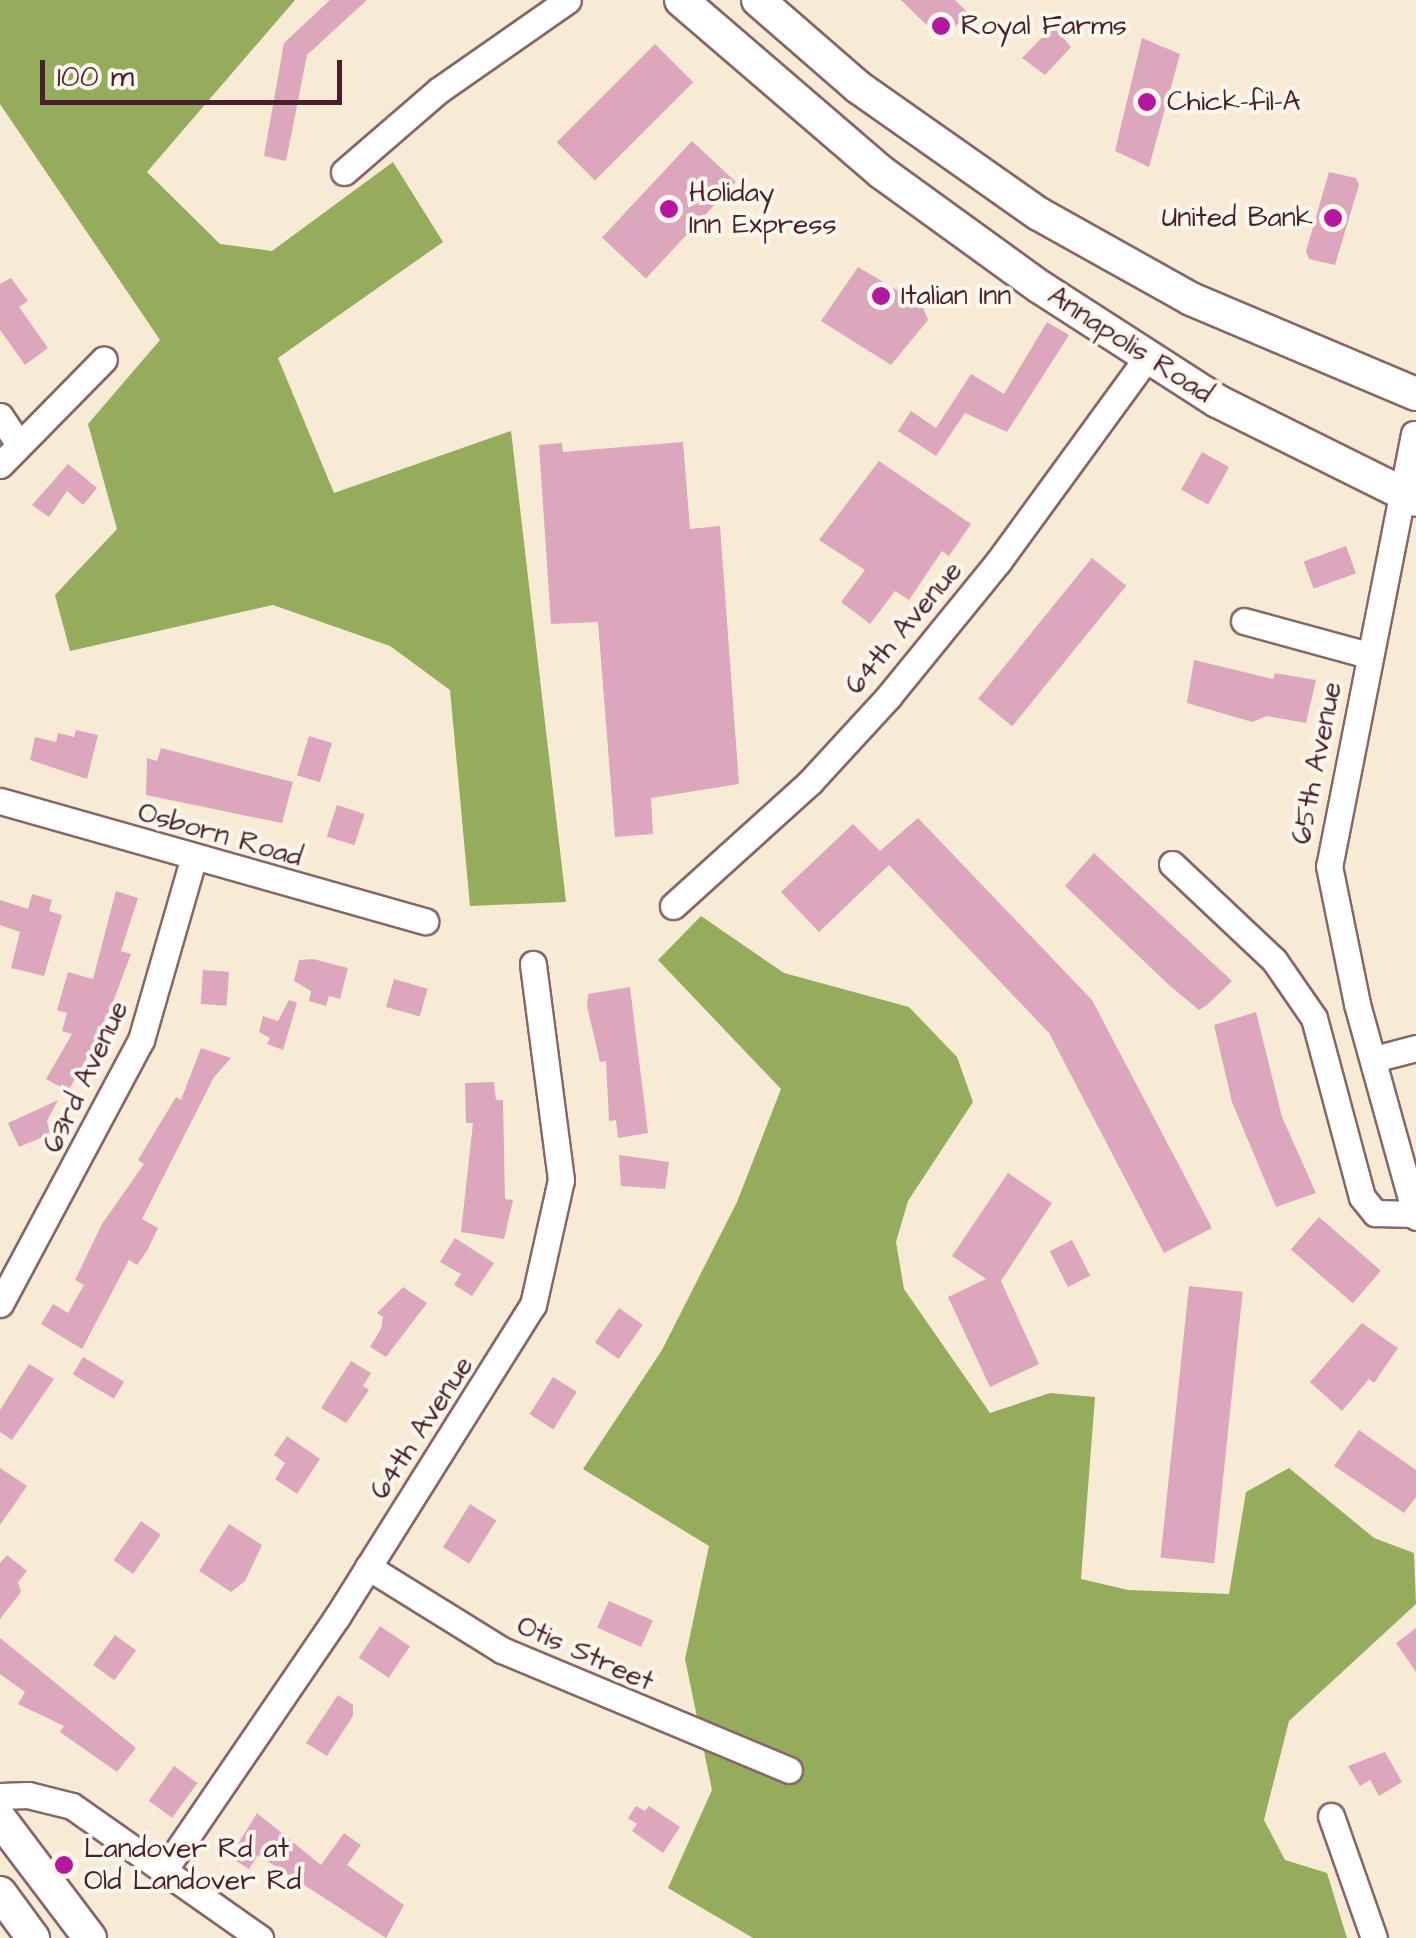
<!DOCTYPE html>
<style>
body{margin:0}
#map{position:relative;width:1416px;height:1938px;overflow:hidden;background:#f7ebd6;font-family:"Architects Daughter",sans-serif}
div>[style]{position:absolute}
.forest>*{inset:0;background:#95ac5d}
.building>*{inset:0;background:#dca6bd;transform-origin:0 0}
.roads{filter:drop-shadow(2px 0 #876667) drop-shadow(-2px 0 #876667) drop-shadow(0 2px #876667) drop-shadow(0 -2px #876667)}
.minor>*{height:25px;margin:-12.5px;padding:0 12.5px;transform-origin:12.5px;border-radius:12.5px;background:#fff}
.major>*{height:32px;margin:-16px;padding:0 16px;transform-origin:16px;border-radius:16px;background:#fff}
.dots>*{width:28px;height:28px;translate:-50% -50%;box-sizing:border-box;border:5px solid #fbf7ec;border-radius:50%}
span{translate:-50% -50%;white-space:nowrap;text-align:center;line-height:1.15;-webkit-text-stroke:8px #fbf7ec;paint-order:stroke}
.poi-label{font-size:28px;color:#4a1f2b}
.left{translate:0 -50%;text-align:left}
.right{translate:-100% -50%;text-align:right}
.street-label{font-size:28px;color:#4a1f2b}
.scale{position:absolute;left:40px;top:60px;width:302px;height:45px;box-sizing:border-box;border:5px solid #4a1f2b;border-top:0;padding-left:12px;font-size:30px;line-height:35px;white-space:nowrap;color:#4a1f2b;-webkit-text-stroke:8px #fbf7ec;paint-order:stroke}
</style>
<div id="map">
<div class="forest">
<i style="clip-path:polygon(0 0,295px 0,147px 172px,220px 244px,272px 251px,393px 162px,443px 242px,278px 358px,334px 493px,511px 431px,566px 902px,470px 906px,450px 690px,390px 646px,273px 605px,70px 651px,55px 595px,117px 529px,88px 424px,160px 340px,0 104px)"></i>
<i style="clip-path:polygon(701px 916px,784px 973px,909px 1007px,957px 1057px,973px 1102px,908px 1201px,896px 1242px,904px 1289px,990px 1413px,1050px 1393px,1095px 1397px,1081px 1579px,1128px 1590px,1229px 1594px,1246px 1492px,1289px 1468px,1374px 1538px,1414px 1553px,1416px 1604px,1289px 1721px,1264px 1820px,1285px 1860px,1327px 1873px,1347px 1938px,753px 1938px,668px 1888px,712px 1790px,685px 1659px,709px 1546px,583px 1469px,662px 1350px,737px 1202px,781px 1089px,658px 960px)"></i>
</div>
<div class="building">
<i style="clip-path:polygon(330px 0,367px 0,307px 55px,286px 161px,264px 156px,284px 43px)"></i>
<i style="clip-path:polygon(901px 0,955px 0,968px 13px,942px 40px)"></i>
<i style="clip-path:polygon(1053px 26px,1071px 47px,1045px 75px,1022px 58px)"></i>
<i style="clip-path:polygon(1142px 38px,1180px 54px,1149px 167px,1115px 151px)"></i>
<i style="left:655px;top:44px;width:54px;height:139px;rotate:45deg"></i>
<i style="left:692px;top:141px;width:60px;height:132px;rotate:43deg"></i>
<i style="clip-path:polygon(1329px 172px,1356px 178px,1359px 185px,1335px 265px,1309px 259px,1306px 251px)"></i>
<i style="clip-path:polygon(858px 267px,922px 305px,928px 320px,891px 365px,821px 321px)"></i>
<i style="clip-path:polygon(11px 278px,28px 301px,19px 307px,48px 348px,25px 365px,0 330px,0 284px)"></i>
<i style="clip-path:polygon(1047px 322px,1069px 335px,1007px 432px,965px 413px,936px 456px,898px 431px,911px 411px,936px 428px,971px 374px,1004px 394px)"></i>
<i style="clip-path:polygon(683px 442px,690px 529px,720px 526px,739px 784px,651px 798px,653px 834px,615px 837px,598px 622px,551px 624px,539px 445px,562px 443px,563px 452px)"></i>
<i style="left:1202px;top:452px;width:31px;height:43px;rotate:29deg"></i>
<i style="clip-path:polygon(879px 461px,971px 524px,949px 556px,942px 551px,909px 600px,895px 591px,870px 624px,841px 602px,865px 570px,819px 540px)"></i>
<i style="clip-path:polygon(68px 464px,97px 488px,83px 505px,67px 491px,49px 517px,32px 505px)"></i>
<i style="left:1346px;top:546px;width:29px;height:45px;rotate:70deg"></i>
<i style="left:1092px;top:558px;width:44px;height:181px;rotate:39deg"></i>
<i style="clip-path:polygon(1194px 660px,1273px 679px,1275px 673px,1316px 680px,1306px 723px,1267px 716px,1252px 722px,1187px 703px)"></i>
<i style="clip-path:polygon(76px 730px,98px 735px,87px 779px,30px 760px,35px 737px,56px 742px,58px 733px,74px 737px)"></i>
<i style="left:309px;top:736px;width:24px;height:41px;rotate:17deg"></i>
<i style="clip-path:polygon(161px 748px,293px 782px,282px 823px,146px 795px,147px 758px,157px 761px)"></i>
<i style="left:337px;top:805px;width:29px;height:33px;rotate:18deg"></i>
<i style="clip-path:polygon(918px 818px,1092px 1000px,1212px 1228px,1164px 1253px,1049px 1033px,889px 865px,819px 932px,781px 892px,853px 824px,880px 851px)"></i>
<i style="clip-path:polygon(1094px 853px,1232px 981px,1207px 1005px,1199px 1010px,1169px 985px,1065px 886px)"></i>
<i style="clip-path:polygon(116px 891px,138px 898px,121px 951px,131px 954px,101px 1034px,68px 1091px,46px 1079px,72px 1034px,62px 1031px,67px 1013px,57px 1010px,68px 972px,93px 979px)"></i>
<i style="clip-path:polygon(32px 894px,52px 900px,49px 911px,62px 915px,44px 976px,11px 968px,20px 932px,0 925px,0 900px,28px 909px)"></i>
<i style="clip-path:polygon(313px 959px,348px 968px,340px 999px,329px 996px,326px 1006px,309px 1001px,311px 991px,294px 981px,299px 960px)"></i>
<i style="left:203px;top:970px;width:26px;height:34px;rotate:4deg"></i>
<i style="left:394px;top:979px;width:35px;height:29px;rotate:16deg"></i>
<i style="clip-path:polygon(630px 987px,648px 1133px,618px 1138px,616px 1120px,609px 1121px,606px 1061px,600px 1062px,587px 1006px,588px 994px)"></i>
<i style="clip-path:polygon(289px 1000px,297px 1003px,283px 1050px,267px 1044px,270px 1038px,259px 1032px,263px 1016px,278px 1021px)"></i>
<i style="clip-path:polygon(1256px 1012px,1282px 1117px,1316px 1193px,1276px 1207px,1232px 1102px,1214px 1025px)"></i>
<i style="clip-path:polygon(201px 1048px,231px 1058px,214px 1077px,142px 1219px,158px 1228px,147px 1251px,137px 1265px,129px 1260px,82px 1349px,41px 1324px,53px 1304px,68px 1313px,84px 1285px,75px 1280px,102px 1224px,144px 1164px,138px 1160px,176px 1097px,181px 1100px)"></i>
<i style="clip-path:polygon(494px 1082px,496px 1100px,503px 1100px,505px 1199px,513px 1200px,504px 1239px,461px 1232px,473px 1123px,466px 1123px,465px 1083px)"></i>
<i style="clip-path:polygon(58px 1100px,47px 1121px,50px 1134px,19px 1147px,8px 1123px)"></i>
<i style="clip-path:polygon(619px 1155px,669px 1162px,665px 1189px,621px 1186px)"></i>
<i style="clip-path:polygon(1008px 1173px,1052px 1203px,1001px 1281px,1039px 1364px,990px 1387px,948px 1297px,986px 1279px,952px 1256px)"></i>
<i style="left:1319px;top:1217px;width:82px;height:43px;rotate:41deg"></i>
<i style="clip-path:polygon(455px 1238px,494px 1263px,472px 1296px,454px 1285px,461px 1274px,440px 1262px)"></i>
<i style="left:1072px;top:1240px;width:40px;height:25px;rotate:63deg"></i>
<i style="left:1189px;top:1286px;width:54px;height:273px;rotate:6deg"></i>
<i style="clip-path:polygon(403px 1287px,427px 1303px,386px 1357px,370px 1347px,381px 1329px,383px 1317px,377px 1313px)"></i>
<i style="left:619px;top:1308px;width:29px;height:42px;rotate:35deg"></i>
<i style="clip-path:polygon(1362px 1323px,1398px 1348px,1374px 1383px,1369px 1379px,1342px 1411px,1310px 1382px)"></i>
<i style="left:83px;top:1357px;width:48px;height:20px;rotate:31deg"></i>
<i style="clip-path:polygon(351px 1361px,371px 1373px,363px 1386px,369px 1390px,346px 1423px,321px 1408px)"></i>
<i style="clip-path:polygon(29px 1364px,54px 1379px,12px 1440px,0 1432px,0 1410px)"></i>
<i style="left:553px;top:1377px;width:28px;height:44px;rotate:32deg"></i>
<i style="clip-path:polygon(1359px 1430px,1416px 1470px,1416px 1497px,1404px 1513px,1334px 1466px)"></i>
<i style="clip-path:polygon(287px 1436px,320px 1459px,297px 1494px,275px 1479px,285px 1463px,274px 1455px)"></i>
<i style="clip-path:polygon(0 1468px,27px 1486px,0 1525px)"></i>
<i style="left:470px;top:1504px;width:31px;height:51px;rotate:32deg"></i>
<i style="left:141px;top:1521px;width:24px;height:48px;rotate:35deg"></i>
<i style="clip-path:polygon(229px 1524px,262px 1545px,245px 1581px,231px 1592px,199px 1571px)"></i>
<i style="clip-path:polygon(7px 1555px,27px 1571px,18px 1582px,21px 1592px,0 1619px,0 1563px)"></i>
<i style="left:609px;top:1601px;width:48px;height:29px;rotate:24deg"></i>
<i style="left:380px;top:1626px;width:36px;height:38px;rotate:34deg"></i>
<i style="clip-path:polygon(1416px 1628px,1416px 1672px,1396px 1643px)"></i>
<i style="left:115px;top:1635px;width:26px;height:37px;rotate:36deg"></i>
<i style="clip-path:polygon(0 1638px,136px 1748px,117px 1772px,60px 1732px,64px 1726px,18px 1704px,25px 1692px,0 1674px)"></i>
<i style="clip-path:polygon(338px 1695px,353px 1705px,353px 1716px,327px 1756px,306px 1743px)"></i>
<i style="clip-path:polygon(1385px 1752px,1402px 1782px,1379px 1796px,1370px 1780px,1360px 1786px,1348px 1766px)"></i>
<i style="left:174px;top:1766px;width:29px;height:43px;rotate:36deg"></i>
<i style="clip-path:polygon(636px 1806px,645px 1811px,649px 1806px,680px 1827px,663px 1853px,632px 1831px,637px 1824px,628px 1818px)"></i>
<i style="clip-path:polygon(257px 1813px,321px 1865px,344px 1833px,361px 1845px,347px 1865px,404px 1905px,386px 1938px,258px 1855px,249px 1869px,230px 1857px)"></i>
</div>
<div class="roads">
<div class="minor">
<i style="left:344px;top:172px;width:125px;rotate:-40.8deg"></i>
<i style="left:439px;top:90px;width:157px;rotate:-34.9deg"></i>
<i style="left:0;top:416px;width:34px;rotate:56deg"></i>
<i style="left:1414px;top:434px;width:440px;rotate:101.1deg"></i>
<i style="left:1329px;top:866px;width:141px;rotate:78.5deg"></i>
<i style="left:1357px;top:1004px;width:221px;rotate:74.5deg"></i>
<i style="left:0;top:465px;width:148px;rotate:-45.5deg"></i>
<i style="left:1244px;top:621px;width:129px;rotate:15.3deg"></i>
<i style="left:0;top:801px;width:442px;rotate:15.8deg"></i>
<i style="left:1172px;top:864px;width:140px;rotate:43.3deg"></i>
<i style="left:1274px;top:960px;width:70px;rotate:55.4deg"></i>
<i style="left:1314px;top:1018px;width:185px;rotate:75deg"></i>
<i style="left:1362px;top:1197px;width:21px;rotate:51deg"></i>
<i style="left:1375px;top:1213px;width:40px;rotate:1.4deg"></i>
<i style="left:673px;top:906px;width:185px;rotate:-42.1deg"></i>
<i style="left:810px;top:782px;width:117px;rotate:-47.4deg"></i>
<i style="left:889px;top:696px;width:173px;rotate:-50.9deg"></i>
<i style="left:998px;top:562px;width:253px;rotate:-53.9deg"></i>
<i style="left:1374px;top:1059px;width:43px;rotate:-14.7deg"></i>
<i style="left:0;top:1304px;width:299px;rotate:-61.9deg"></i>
<i style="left:141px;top:1040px;width:187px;rotate:-73.9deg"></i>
<i style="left:368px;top:1567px;width:158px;rotate:31.8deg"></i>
<i style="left:502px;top:1650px;width:311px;rotate:22.7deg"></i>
<i style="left:0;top:1796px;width:28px;rotate:-2deg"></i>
<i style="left:28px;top:1795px;width:45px;rotate:14deg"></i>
<i style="left:72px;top:1806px;width:230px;rotate:35.1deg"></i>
<i style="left:1331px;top:1816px;width:129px;rotate:70.6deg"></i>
<i style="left:165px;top:1869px;width:305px;rotate:-55.7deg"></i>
<i style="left:337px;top:1617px;width:368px;rotate:-57.9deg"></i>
<i style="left:533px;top:1305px;width:128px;rotate:-77.4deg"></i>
<i style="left:561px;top:1180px;width:218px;rotate:-97.4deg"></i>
</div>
<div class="major">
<i style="left:681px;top:0;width:264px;rotate:40.7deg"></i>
<i style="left:881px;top:172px;width:196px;rotate:35.9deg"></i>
<i style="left:1040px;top:287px;width:211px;rotate:32.8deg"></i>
<i style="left:1217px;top:401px;width:222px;rotate:26.4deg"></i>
<i style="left:758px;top:0;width:133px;rotate:41deg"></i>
<i style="left:858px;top:87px;width:221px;rotate:35.1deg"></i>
<i style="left:1039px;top:214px;width:174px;rotate:29.2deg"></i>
<i style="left:1191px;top:299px;width:244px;rotate:22.9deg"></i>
<i style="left:0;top:1819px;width:149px;rotate:52.9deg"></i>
<i style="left:0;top:1893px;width:56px;rotate:53.7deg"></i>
</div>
</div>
<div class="dots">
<i style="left:941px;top:26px;background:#b5179e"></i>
<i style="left:1147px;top:102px;background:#b5179e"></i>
<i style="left:669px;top:209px;background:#b5179e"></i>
<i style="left:1333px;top:218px;background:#b5179e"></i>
<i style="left:881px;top:296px;background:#b5179e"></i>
<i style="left:64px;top:1865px;background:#b5179e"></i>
</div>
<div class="poi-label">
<span class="left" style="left:961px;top:26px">Royal Farms</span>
<span class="left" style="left:1167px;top:102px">Chick-fil-A</span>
<span class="left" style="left:689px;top:209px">Holiday<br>Inn Express</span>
<span class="right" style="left:1313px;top:218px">United Bank</span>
<span class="left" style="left:901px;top:296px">Italian Inn</span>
<span class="left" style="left:84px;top:1865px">Landover Rd at<br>Old Landover Rd</span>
</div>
<div class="street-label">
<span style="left:1130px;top:345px;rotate:33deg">Annapolis Road</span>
<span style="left:904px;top:628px;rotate:-50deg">64th Avenue</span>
<span style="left:1317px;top:763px;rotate:-79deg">65th Avenue</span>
<span style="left:220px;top:835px;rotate:16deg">Osborn Road</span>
<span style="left:86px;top:1077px;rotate:-65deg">63rd Avenue</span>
<span style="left:422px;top:1428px;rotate:-57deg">64th Avenue</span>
<span style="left:585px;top:1654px;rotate:24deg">Otis Street</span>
</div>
<div class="scale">100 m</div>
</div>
